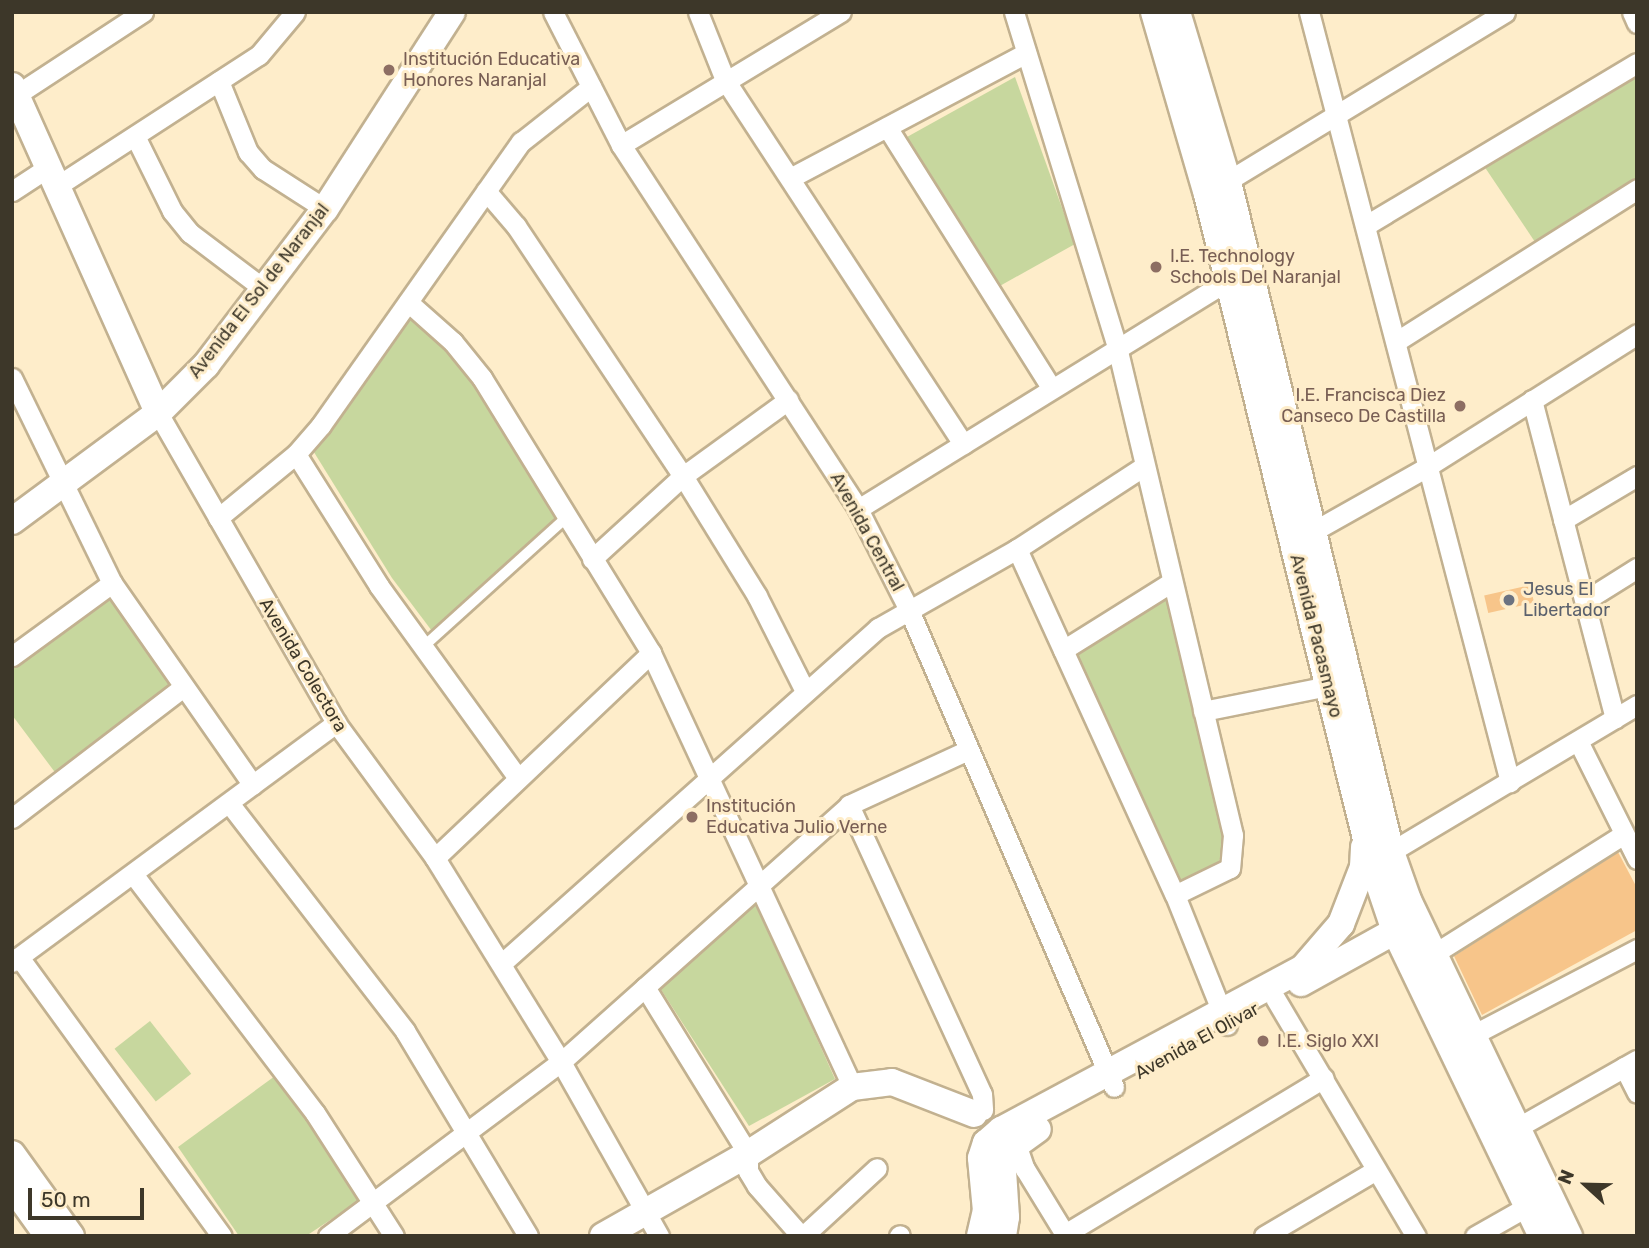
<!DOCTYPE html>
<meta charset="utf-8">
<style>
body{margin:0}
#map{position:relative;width:1649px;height:1248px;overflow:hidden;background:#feedca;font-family:Rubik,sans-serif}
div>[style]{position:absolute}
.green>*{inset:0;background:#c7d79e;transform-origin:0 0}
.building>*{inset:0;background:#f7c58a;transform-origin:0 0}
.roads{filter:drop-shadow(2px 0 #c2b190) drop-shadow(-2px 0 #c2b190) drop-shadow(0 2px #c2b190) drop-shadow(0 -2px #c2b190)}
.lane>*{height:10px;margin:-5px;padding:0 5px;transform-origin:5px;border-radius:5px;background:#fff}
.street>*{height:19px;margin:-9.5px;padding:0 9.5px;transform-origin:9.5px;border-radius:9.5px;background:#fff}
.secondary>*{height:26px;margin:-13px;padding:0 13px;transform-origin:13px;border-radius:13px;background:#fff}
.dots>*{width:19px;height:19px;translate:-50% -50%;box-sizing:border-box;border:4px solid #feedca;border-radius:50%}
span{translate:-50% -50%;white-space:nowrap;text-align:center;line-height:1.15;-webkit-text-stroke:6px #feedca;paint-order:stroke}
.education-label{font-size:18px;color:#785e54}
.left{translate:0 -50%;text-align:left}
.right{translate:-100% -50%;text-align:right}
.street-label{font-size:18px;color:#3d3729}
.worship-label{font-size:18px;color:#5b616d}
.frame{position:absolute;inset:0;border:14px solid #3d3729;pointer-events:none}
.north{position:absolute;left:1551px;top:1150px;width:70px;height:70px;-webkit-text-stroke:5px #feedca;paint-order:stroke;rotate:292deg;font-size:19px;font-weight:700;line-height:28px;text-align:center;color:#3d3729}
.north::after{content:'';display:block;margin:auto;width:24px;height:32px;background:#3d3729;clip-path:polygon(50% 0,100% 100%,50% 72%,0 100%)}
.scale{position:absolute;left:28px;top:1188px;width:116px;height:32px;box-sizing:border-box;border:4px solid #3d3729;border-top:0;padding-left:9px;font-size:21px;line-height:24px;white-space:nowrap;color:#3d3729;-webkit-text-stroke:5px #feedca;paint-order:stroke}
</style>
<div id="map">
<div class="green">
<i style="clip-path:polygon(1637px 71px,1637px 181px,1537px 245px,1482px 163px)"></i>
<i style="clip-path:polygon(1015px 77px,1075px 244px,998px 287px,907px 137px)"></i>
<i style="clip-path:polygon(410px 314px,446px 346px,477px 384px,565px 528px,438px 639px,392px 578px,312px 449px)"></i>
<i style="clip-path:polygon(111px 593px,174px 685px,57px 775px,12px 715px,12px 665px)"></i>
<i style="clip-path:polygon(1166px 596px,1226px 850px,1218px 862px,1178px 882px,1075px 652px)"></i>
<i style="clip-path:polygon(754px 898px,835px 1079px,749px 1126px,658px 985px)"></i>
<i style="left:150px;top:1021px;width:67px;height:45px;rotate:52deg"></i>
<i style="clip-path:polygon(275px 1076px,362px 1199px,306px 1236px,239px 1236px,178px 1147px)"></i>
</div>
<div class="building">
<i style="left:1530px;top:585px;width:18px;height:47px;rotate:77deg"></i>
<i style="clip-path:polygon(1618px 852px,1637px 888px,1637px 930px,1482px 1015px,1454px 956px)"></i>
</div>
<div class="roads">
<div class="lane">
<i style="left:423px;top:647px;width:194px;rotate:-42.1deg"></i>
</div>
<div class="street">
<i style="left:553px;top:12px;width:149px;rotate:62.9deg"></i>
<i style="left:621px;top:145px;width:434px;rotate:56.9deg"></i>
<i style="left:858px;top:509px;width:113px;rotate:63.2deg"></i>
<i style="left:909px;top:610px;width:519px;rotate:66.74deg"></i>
<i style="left:698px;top:12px;width:73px;rotate:68.3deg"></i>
<i style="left:725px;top:80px;width:435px;rotate:56.8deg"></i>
<i style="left:1014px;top:12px;width:350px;rotate:72.9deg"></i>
<i style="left:1117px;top:347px;width:502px;rotate:76.63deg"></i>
<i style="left:1233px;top:835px;width:33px;rotate:95deg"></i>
<i style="left:1230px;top:868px;width:61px;rotate:153.9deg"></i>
<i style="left:1309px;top:12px;width:796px;rotate:75.37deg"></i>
<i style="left:1632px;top:12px;width:12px;rotate:66deg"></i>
<i style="left:219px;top:81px;width:77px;rotate:67.8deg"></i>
<i style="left:248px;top:152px;width:23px;rotate:49deg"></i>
<i style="left:263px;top:169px;width:74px;rotate:32.8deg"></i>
<i style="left:16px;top:95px;width:152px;rotate:-33.2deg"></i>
<i style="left:887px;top:127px;width:307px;rotate:57.8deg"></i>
<i style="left:135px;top:136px;width:84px;rotate:63.7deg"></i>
<i style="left:172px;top:211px;width:28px;rotate:51deg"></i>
<i style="left:190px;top:233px;width:93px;rotate:37.1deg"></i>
<i style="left:621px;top:145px;width:257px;rotate:-31.2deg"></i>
<i style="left:792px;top:177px;width:265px;rotate:-27.9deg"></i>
<i style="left:54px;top:188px;width:244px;rotate:-33deg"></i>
<i style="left:259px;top:55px;width:56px;rotate:-50.1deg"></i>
<i style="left:1216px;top:188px;width:338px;rotate:-31.3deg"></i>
<i style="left:12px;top:191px;width:42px;rotate:-33.3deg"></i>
<i style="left:486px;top:191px;width:46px;rotate:49.4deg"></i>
<i style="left:516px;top:226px;width:301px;rotate:56.3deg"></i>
<i style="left:683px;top:476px;width:141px;rotate:58.3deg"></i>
<i style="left:757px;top:596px;width:106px;rotate:63.2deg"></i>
<i style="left:1368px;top:224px;width:313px;rotate:-30.9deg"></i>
<i style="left:408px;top:302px;width:60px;rotate:41.6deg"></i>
<i style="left:453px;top:342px;width:46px;rotate:51.1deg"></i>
<i style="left:482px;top:378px;width:323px;rotate:58.4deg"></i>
<i style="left:651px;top:653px;width:478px;rotate:65.1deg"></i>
<i style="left:1397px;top:341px;width:284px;rotate:-32.3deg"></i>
<i style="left:12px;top:378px;width:228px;rotate:64deg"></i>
<i style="left:112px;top:583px;width:246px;rotate:55.1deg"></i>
<i style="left:1532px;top:400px;width:329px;rotate:75.4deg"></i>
<i style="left:158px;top:413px;width:357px;rotate:60.1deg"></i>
<i style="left:336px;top:723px;width:167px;rotate:53.7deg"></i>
<i style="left:435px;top:858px;width:240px;rotate:58.3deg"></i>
<i style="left:561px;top:1062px;width:200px;rotate:60.6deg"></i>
<i style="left:296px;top:454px;width:156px;rotate:57.8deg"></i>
<i style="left:379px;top:586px;width:237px;rotate:54.1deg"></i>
<i style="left:858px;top:509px;width:436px;rotate:-31.7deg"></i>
<i style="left:218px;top:518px;width:101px;rotate:-39.4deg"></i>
<i style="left:296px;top:454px;width:38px;rotate:-49deg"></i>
<i style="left:321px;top:425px;width:347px;rotate:-54.8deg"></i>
<i style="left:521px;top:142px;width:89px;rotate:-38.2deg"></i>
<i style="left:1563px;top:520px;width:86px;rotate:-30.7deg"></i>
<i style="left:1303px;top:537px;width:142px;rotate:-29.4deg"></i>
<i style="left:1427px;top:467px;width:249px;rotate:-32.3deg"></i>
<i style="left:1017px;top:549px;width:380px;rotate:65.5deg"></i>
<i style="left:1175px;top:895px;width:140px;rotate:68.2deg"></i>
<i style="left:592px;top:559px;width:123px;rotate:-42.4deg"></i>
<i style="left:683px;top:476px;width:130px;rotate:-35.9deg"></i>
<i style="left:1586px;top:600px;width:60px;rotate:-32.1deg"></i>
<i style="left:1063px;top:650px;width:128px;rotate:-32deg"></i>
<i style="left:12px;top:656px;width:124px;rotate:-36.1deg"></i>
<i style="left:1203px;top:711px;width:127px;rotate:-11.3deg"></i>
<i style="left:1578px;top:741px;width:132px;rotate:63.4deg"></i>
<i style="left:229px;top:803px;width:288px;rotate:52.3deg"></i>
<i style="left:405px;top:1031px;width:239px;rotate:59deg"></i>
<i style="left:849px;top:805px;width:318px;rotate:65.3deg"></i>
<i style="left:982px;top:1094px;width:16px;rotate:86deg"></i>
<i style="left:12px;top:818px;width:214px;rotate:-37.4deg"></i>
<i style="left:1382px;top:857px;width:297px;rotate:-30.8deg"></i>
<i style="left:435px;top:858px;width:298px;rotate:-43.5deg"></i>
<i style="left:133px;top:874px;width:300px;rotate:52.7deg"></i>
<i style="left:315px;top:1113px;width:146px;rotate:57.3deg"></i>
<i style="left:19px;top:957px;width:345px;rotate:54deg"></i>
<i style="left:1424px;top:960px;width:236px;rotate:-32.2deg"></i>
<i style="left:12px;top:962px;width:403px;rotate:-36.4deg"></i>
<i style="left:501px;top:964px;width:505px;rotate:-41.71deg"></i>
<i style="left:878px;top:628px;width:160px;rotate:-29.6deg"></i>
<i style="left:1017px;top:549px;width:150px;rotate:-33.1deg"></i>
<i style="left:645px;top:987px;width:196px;rotate:58.3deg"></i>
<i style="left:748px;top:1154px;width:17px;rotate:90deg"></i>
<i style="left:748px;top:1171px;width:17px;rotate:59deg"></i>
<i style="left:757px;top:1186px;width:67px;rotate:48.7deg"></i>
<i style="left:1275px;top:998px;width:277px;rotate:59.4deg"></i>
<i style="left:1461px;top:1041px;width:199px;rotate:-27.6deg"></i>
<i style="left:1624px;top:1067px;width:29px;rotate:63deg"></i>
<i style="left:1506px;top:1134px;width:150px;rotate:-29.5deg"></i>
<i style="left:1013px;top:1135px;width:36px;rotate:71deg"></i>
<i style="left:1025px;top:1169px;width:79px;rotate:58.5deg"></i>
<i style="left:1065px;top:1234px;width:302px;rotate:-31.1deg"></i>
<i style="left:328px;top:1236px;width:291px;rotate:-36.8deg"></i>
<i style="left:561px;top:1062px;width:386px;rotate:-41.7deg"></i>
<i style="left:849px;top:805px;width:131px;rotate:-24.8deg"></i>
<i style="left:803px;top:1236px;width:100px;rotate:-42.6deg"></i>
<i style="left:899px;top:1236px;width:1px;rotate:-45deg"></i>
<i style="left:1264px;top:1236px;width:130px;rotate:-30.5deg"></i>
<i style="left:1475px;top:1236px;width:61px;rotate:-29.5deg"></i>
</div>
<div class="secondary">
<i style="left:1154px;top:12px;width:190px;rotate:73.8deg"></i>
<i style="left:1207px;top:194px;width:689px;rotate:76.15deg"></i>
<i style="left:1372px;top:863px;width:72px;rotate:71.3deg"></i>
<i style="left:1395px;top:931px;width:339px;rotate:64.3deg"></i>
<i style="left:1177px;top:12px;width:177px;rotate:73.3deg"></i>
<i style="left:1228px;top:182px;width:690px;rotate:76.33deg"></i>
<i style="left:1391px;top:852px;width:51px;rotate:70.5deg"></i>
<i style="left:1408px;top:900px;width:373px;rotate:64.4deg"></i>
<i style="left:12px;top:86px;width:358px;rotate:65.9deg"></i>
<i style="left:12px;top:521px;width:182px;rotate:-36.5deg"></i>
<i style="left:158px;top:413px;width:68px;rotate:-45deg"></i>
<i style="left:206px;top:365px;width:196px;rotate:-52.7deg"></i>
<i style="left:325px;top:209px;width:234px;rotate:-57.2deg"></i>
<i style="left:1301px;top:983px;width:107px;rotate:-29deg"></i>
<i style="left:12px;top:1154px;width:101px;rotate:54.3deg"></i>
<i style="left:12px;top:1186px;width:62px;rotate:54.2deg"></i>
<i style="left:603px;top:1236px;width:167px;rotate:-29.5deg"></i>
<i style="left:748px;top:1154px;width:124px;rotate:-32.8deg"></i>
<i style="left:852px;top:1087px;width:40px;rotate:-7.1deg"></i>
<i style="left:892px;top:1082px;width:88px;rotate:21.3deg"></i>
<i style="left:980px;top:1236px;width:26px;rotate:-77deg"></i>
<i style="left:986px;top:1211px;width:53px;rotate:-95.4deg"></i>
<i style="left:981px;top:1158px;width:16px;rotate:-72deg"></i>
<i style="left:986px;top:1143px;width:20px;rotate:-41deg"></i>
<i style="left:1001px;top:1130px;width:343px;rotate:-28.2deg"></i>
<i style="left:1303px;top:968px;width:58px;rotate:-49.2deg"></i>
<i style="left:1341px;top:924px;width:61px;rotate:-68.9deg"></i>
<i style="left:1363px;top:867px;width:20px;rotate:-87deg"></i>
<i style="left:1003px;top:1236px;width:19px;rotate:-81deg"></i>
<i style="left:1006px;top:1217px;width:62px;rotate:-93.7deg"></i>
<i style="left:1002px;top:1155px;width:44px;rotate:-35.8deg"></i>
</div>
</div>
<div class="dots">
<i style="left:389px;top:70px;background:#8d6e63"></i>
<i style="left:1156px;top:267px;background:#8d6e63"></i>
<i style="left:1460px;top:406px;background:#8d6e63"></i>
<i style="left:1509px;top:600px;background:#6b7280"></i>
<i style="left:692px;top:817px;background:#8d6e63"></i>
<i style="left:1263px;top:1041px;background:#8d6e63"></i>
</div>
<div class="education-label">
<span class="left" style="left:403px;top:70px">Institución Educativa<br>Honores Naranjal</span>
<span class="left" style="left:1170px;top:267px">I.E. Technology<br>Schools Del Naranjal</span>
<span class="right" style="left:1446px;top:406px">I.E. Francisca Diez<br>Canseco De Castilla</span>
<span class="left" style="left:706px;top:817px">Institución<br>Educativa Julio Verne</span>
<span class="left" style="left:1277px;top:1041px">I.E. Siglo XXI</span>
</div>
<div class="street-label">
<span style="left:259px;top:291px;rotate:-52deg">Avenida El Sol de Naranjal</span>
<span style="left:867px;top:532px;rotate:61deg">Avenida Central</span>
<span style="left:1316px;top:636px;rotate:76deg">Avenida Pacasmayo</span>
<span style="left:303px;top:665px;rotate:59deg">Avenida Colectora</span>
<span style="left:1197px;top:1041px;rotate:-29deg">Avenida El Olivar</span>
</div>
<div class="worship-label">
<span class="left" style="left:1523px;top:600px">Jesus El<br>Libertador</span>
</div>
<div class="frame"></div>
<div class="north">N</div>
<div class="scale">50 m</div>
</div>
